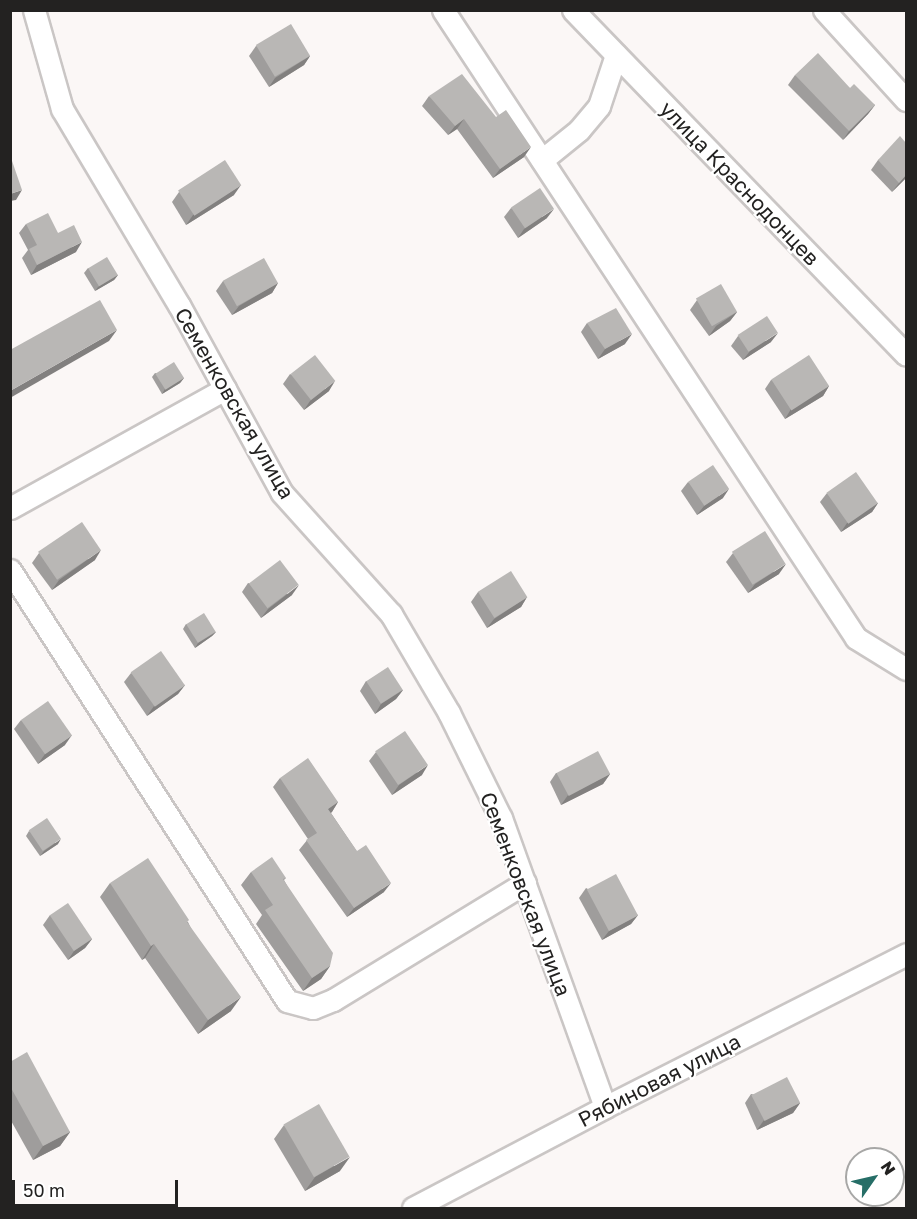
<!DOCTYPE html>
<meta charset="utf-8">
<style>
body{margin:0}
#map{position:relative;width:917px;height:1219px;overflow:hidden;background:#fbf7f6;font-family:"Golos Text",sans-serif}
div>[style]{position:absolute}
.roads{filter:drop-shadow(2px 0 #cac6c5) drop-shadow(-2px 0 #cac6c5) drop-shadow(0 2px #cac6c5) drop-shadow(0 -2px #cac6c5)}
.street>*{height:21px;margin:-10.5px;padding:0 10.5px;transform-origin:10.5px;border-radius:10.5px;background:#fff}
.wall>*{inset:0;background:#9f9d9c}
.shaded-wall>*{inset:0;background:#82807f}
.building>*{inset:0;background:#b9b7b5;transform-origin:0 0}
span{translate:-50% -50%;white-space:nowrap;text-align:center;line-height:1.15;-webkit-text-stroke:4.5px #fff;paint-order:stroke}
.street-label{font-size:21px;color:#232221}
.frame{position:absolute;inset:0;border:12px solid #232221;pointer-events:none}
.north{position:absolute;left:845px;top:1147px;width:60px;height:60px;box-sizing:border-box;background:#fff;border:2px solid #a7a7a6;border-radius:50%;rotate:56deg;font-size:16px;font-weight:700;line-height:24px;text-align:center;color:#232221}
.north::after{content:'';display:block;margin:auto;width:21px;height:27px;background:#266e67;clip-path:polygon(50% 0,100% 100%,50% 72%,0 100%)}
.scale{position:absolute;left:12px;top:1180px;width:166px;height:27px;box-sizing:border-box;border:3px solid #232221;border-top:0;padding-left:8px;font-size:18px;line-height:21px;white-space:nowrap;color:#232221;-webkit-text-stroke:4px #fff;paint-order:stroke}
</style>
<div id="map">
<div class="roads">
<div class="street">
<i style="left:34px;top:10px;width:103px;rotate:74.2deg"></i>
<i style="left:62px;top:109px;width:228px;rotate:59.2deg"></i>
<i style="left:179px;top:305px;width:214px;rotate:61.3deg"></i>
<i style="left:282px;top:493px;width:163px;rotate:48deg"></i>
<i style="left:391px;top:614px;width:115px;rotate:59.6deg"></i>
<i style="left:449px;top:713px;width:117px;rotate:63.7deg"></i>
<i style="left:501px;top:818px;width:307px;rotate:70.2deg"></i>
<i style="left:443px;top:10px;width:752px;rotate:56.67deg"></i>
<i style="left:856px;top:638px;width:59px;rotate:31.8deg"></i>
<i style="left:573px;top:10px;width:479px;rotate:46deg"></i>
<i style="left:824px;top:10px;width:122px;rotate:47.7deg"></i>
<i style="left:542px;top:160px;width:48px;rotate:-39deg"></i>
<i style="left:579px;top:130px;width:31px;rotate:-50deg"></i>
<i style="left:599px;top:106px;width:54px;rotate:-71.6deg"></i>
<i style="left:10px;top:508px;width:246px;rotate:-29deg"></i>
<i style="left:10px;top:570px;width:512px;rotate:57.27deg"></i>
<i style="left:287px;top:1001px;width:27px;rotate:15deg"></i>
<i style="left:313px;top:1008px;width:22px;rotate:-22deg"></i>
<i style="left:333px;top:1000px;width:225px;rotate:-31.4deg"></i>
<i style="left:413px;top:1208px;width:217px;rotate:-27.7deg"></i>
<i style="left:605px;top:1107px;width:338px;rotate:-26.9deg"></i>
</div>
</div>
<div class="wall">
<i style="clip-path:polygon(256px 46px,310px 56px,304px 65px,269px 87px,249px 56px)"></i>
<i style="clip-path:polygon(795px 75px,850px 88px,875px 105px,868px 114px,843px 140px,788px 85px)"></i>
<i style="clip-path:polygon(429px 96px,524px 157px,493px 178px,457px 129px,448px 135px,422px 106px)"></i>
<i style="clip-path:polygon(906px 143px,906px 178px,892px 192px,871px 170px,878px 160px)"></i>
<i style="clip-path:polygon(179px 192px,234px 195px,186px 225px,172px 202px)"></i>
<i style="clip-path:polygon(511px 208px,547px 218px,518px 238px,504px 217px)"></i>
<i style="clip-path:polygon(26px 224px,58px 233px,76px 252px,31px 275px,22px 258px,28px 250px,19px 233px)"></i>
<i style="clip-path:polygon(88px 268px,118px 275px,114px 280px,95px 291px,84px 273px)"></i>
<i style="clip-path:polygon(223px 281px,278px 283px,272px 293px,232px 315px,216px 291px)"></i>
<i style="clip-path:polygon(697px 300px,737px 312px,730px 321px,709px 336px,690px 310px)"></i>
<i style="clip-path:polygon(587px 323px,625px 344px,598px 359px,581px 332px)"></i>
<i style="clip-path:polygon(738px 336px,771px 342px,743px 360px,731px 346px)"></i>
<i style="clip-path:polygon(155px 373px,184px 378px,180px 383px,162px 394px,152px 377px)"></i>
<i style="clip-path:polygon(290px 374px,329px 391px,304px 410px,283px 384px)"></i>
<i style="clip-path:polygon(771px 380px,829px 386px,823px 396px,785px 419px,765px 389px)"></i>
<i style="clip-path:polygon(688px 482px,723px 498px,697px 515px,681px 491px)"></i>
<i style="clip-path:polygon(827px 493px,878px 503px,872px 512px,841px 532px,820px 502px)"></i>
<i style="clip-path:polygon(39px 553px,95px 560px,52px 590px,32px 563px)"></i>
<i style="clip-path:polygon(733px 553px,779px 574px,748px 593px,726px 562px)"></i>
<i style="clip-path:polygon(248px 583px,292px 595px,261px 618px,242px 592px)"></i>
<i style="clip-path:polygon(478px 592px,527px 597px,521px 607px,487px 628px,471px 602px)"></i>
<i style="clip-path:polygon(186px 624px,216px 632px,212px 636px,195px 648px,183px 629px)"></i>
<i style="clip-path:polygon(131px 673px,185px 685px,178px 694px,147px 716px,124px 682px)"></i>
<i style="clip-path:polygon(366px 681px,403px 690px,396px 699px,375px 714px,360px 691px)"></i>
<i style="clip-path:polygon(21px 720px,65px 745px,38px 764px,14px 729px)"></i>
<i style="clip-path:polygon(376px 752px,422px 775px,392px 795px,369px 761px)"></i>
<i style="clip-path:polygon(556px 773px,610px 774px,603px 784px,561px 805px,550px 782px)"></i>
<i style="clip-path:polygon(280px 778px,338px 802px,331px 813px,384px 892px,347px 917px,299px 850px,308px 839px,273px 787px)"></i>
<i style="clip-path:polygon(29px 831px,58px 844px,40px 856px,26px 836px)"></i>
<i style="clip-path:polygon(251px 872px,286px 878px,284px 880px,330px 966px,321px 979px,303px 991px,256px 924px,262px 915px,241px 885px)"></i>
<i style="clip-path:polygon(110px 883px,188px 922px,231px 1011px,198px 1034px,145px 958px,142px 960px,100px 897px)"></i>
<i style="clip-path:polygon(586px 888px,638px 915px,631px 924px,602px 940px,579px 898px)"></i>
<i style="clip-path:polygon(50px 915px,92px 939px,85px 948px,68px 960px,43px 925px)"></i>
<i style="clip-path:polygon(10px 1062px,70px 1132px,60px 1146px,33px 1160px,10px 1119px)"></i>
<i style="clip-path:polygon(751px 1094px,800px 1103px,793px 1113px,757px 1130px,745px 1103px)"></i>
<i style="clip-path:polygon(284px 1125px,340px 1171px,305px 1191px,274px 1139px)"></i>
</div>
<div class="shaded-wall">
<i style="clip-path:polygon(310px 56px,304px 65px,269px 87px,275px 78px)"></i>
<i style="clip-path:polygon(875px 105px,868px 114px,843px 140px,849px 131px)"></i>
<i style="clip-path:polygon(464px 119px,457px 129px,448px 135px,455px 126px)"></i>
<i style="clip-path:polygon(531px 147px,524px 157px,493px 178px,500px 169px)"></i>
<i style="clip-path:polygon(906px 175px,906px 178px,892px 192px,899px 183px)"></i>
<i style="clip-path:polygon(241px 185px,234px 195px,186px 225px,193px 215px)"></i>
<i style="clip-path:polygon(22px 190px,16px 200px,10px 201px,10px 194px)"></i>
<i style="clip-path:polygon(554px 209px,547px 218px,518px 238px,524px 229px)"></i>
<i style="clip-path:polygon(82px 242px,76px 252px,31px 275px,37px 265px)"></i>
<i style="clip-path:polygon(118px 275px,114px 280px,95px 291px,98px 287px)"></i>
<i style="clip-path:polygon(278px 283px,272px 293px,232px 315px,239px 306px)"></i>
<i style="clip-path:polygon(737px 312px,730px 321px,709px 336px,716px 326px)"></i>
<i style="clip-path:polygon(117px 330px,109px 341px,10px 398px,10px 391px)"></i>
<i style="clip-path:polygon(778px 333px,771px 342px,743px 360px,750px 351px)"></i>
<i style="clip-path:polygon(632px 334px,625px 344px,598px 359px,605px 349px)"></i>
<i style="clip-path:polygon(184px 378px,180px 383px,162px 394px,165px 389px)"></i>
<i style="clip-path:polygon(335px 381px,329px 391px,304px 410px,310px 401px)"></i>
<i style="clip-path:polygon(829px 386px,823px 396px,785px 419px,791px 409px)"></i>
<i style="clip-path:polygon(729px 489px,723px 498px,697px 515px,704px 506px)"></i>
<i style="clip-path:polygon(878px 503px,872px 512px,841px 532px,847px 523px)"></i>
<i style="clip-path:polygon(101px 550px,95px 560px,52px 590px,59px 580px)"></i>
<i style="clip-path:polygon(786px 564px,779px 574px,748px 593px,755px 584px)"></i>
<i style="clip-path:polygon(299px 585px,292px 595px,261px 618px,268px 609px)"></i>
<i style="clip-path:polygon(527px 597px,521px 607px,487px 628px,494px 619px)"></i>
<i style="clip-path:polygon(216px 632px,212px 636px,195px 648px,198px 643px)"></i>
<i style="clip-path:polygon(185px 685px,178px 694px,147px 716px,154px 706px)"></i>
<i style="clip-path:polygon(403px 690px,396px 699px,375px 714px,381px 704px)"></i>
<i style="clip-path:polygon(72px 735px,65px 745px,38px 764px,45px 754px)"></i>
<i style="clip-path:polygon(428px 765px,422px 775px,392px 795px,399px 785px)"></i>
<i style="clip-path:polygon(610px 774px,603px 784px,561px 805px,568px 795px)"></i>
<i style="clip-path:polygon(338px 802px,332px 812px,321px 819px,328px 809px)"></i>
<i style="clip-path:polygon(61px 839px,58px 844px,40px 856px,44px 851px)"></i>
<i style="clip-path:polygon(391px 883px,384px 892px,347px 917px,354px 908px)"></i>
<i style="clip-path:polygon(638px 915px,631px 924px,602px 940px,609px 931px)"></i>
<i style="clip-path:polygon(92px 939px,85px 948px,68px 960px,74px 951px)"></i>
<i style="clip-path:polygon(154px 944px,145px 958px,142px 960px,151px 946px)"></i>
<i style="clip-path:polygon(330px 966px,321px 979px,303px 991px,312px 978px)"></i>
<i style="clip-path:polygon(241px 997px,231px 1011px,198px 1034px,208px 1020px)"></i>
<i style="clip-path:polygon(800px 1103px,793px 1113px,757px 1130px,764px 1120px)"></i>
<i style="clip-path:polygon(70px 1132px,60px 1146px,33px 1160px,43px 1146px)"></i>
<i style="clip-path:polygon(350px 1157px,340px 1171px,305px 1191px,315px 1177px)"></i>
</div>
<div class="building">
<i style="left:291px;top:24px;width:37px;height:41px;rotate:59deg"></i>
<i style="clip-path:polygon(818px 53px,850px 88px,854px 84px,875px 105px,849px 131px,795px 75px)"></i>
<i style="clip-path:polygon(462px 74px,496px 117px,506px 110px,531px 147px,500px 169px,464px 119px,455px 126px,429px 96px)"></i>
<i style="clip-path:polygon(900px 136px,906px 143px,906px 175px,899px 183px,878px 160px)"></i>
<i style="clip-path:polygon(10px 155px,22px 190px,10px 194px)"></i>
<i style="left:225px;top:160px;width:30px;height:56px;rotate:57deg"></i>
<i style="left:540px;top:188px;width:25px;height:35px;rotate:56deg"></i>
<i style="clip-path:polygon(48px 213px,58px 233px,74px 225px,82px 242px,37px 265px,29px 249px,37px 245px,26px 224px)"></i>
<i style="left:107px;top:257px;width:21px;height:22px;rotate:59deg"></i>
<i style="left:264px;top:258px;width:29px;height:47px;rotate:61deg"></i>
<i style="left:721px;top:284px;width:32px;height:29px;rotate:60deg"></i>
<i style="clip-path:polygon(100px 300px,117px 330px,10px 391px,10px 350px)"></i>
<i style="clip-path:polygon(616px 308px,632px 334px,605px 349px,587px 323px)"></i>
<i style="left:767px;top:316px;width:20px;height:35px;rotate:57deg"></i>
<i style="left:315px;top:355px;width:33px;height:31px;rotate:52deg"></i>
<i style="left:809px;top:355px;width:37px;height:45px;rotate:57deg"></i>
<i style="left:174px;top:362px;width:19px;height:22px;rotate:58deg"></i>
<i style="left:713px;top:465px;width:29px;height:30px;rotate:56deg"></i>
<i style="left:856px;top:472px;width:38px;height:36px;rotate:55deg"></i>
<i style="left:82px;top:522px;width:34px;height:53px;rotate:56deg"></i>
<i style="left:765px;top:531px;width:39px;height:39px;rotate:58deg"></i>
<i style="left:280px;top:560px;width:31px;height:39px;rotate:53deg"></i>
<i style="left:511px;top:571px;width:31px;height:39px;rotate:58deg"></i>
<i style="left:204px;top:613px;width:22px;height:21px;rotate:58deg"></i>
<i style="left:161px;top:651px;width:42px;height:37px;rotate:55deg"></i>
<i style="left:388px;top:667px;width:27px;height:26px;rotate:57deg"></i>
<i style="left:48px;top:701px;width:42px;height:33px;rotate:55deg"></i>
<i style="left:405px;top:731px;width:41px;height:36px;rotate:56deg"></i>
<i style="left:598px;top:751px;width:26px;height:47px;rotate:62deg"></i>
<i style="clip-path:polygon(308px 758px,338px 802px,328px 809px,357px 851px,366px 845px,391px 883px,354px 908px,306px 840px,317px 833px,280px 778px)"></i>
<i style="left:47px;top:818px;width:25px;height:22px;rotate:56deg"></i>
<i style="clip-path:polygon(272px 857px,286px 878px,283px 879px,333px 953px,330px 966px,312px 978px,265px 910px,273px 905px,251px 872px)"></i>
<i style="clip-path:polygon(148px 858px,189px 920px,187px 922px,241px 997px,208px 1020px,154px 944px,151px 946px,110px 883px)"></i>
<i style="left:616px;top:874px;width:47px;height:33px;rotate:62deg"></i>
<i style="left:68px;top:903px;width:43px;height:22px;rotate:56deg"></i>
<i style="clip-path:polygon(27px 1052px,70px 1132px,43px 1146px,10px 1086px,10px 1062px)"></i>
<i style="left:787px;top:1077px;width:29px;height:40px;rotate:63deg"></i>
<i style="left:319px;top:1104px;width:61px;height:41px;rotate:60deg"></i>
</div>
<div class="street-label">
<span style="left:740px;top:183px;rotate:46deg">улица Краснодонцев</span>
<span style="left:235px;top:403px;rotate:60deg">Семенковская улица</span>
<span style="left:526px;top:894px;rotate:69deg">Семенковская улица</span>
<span style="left:659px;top:1080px;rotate:-27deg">Рябиновая улица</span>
</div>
<div class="frame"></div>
<div class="north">N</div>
<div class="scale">50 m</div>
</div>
